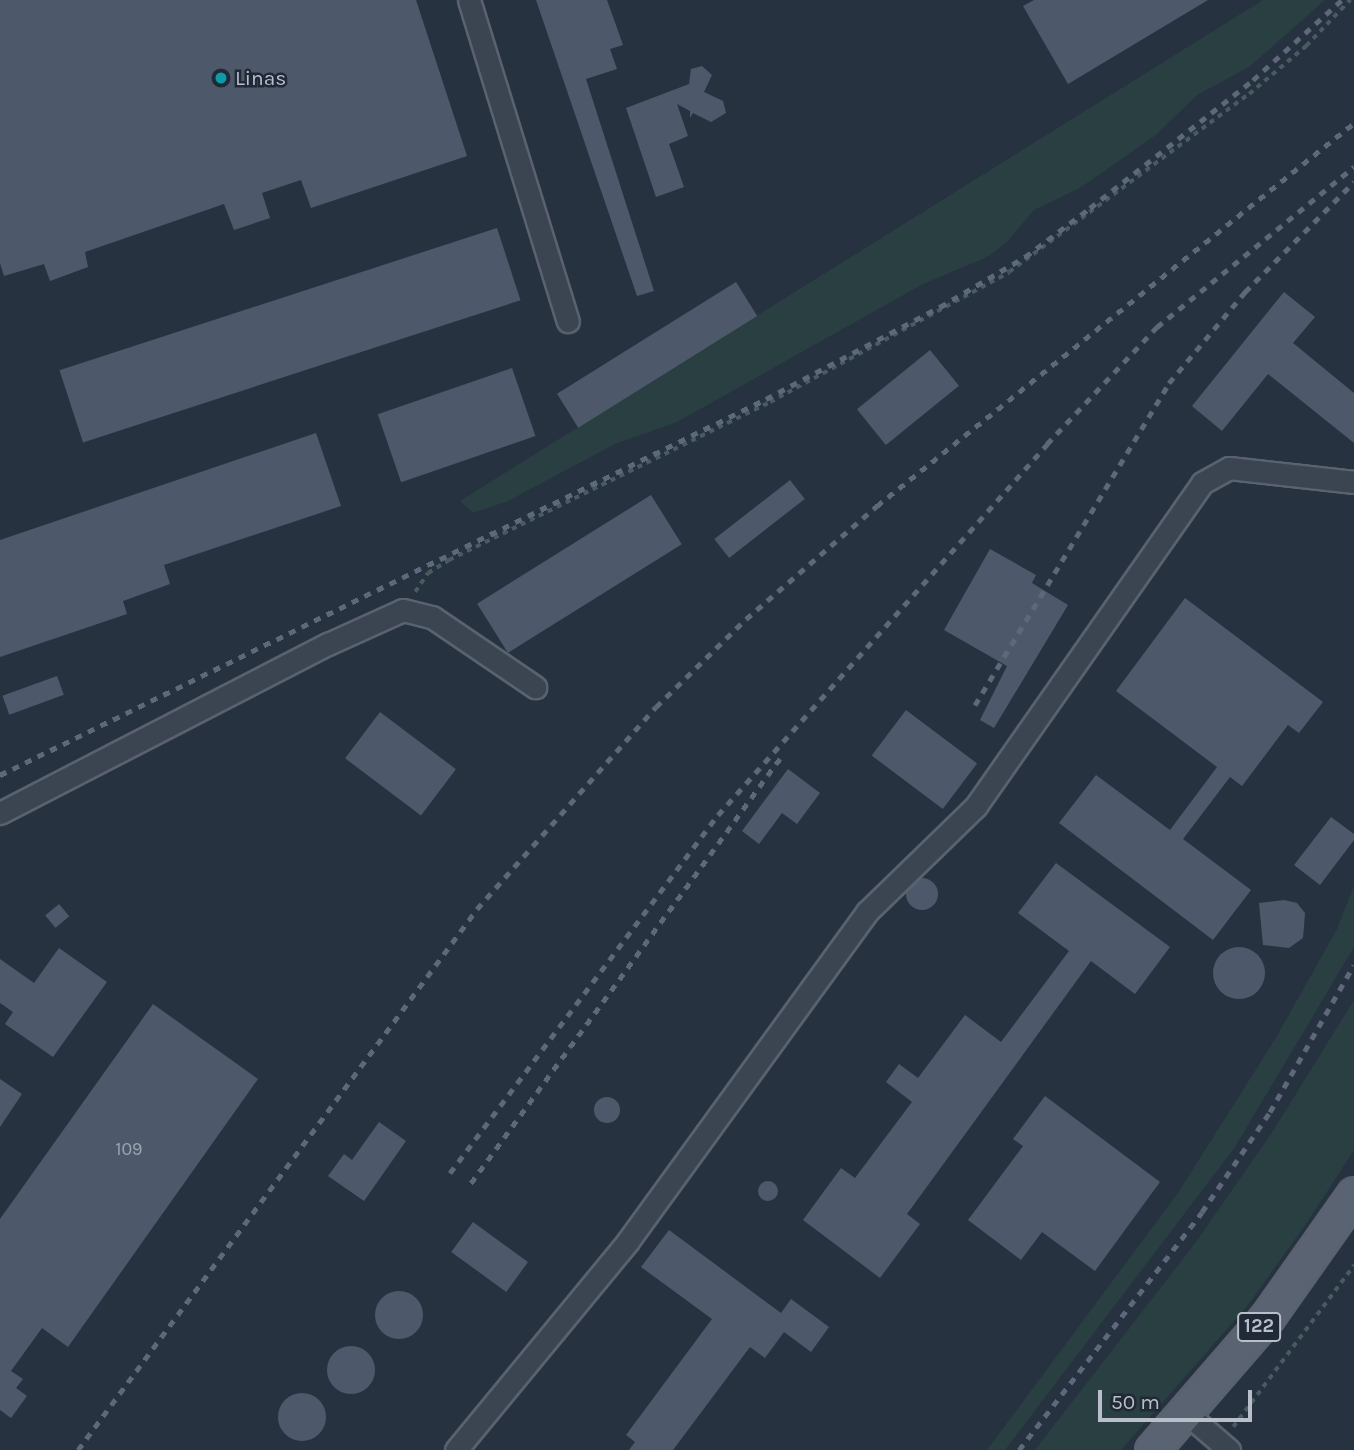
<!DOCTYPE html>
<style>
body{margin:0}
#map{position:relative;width:1354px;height:1450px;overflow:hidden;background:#273241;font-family:Karla,sans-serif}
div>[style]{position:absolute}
.green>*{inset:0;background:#293f42}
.building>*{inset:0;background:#4d596a;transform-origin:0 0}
.round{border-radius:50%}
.path>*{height:3.5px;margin-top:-1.75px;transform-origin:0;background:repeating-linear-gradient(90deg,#475c5f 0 5px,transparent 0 10px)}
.roads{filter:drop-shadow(2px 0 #59626e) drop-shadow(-2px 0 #59626e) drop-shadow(0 2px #59626e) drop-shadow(0 -2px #59626e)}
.minor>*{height:21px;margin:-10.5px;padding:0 10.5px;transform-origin:10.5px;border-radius:10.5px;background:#3b4451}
.primary>*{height:33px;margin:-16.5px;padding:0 16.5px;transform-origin:16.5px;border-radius:16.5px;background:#596371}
.rail>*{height:5px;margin-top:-2.5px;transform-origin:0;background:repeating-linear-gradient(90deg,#5d6878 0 7px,transparent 0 14px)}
.dots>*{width:19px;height:19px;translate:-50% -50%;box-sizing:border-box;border:4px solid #202936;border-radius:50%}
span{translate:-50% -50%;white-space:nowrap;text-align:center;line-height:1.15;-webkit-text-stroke:5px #202936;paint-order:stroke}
.number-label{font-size:18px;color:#9da6b3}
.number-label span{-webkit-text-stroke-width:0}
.shield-label span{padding:2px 5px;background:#202936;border:2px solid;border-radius:5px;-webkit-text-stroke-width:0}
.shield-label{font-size:19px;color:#b8bfcb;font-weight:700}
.poi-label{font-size:21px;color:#b8bfcb}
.left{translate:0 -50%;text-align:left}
.scale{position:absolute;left:1098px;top:1390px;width:154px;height:32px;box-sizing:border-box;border:4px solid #b8bfcb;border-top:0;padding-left:9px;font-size:21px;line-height:24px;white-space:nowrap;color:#b8bfcb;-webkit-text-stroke:5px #202936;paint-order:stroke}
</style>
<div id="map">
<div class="green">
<i style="clip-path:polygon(1263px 0,1325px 0,1249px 67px,1197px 95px,1156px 135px,1080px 188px,1034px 210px,1006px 243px,987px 257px,923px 284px,677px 422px,615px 444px,508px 501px,473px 513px,460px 501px)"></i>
<i style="clip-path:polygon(1354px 886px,1354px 947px,1235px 1147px,1005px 1450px,987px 1450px,1178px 1193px,1277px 1036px,1337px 929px)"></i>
<i style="clip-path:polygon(1354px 1000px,1354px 1150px,1306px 1224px,1248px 1305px,1121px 1450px,1035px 1450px,1196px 1242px,1273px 1131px)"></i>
</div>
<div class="building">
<i style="clip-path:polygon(0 0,416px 0,467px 156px,311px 208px,301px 180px,262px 193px,270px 218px,234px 230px,224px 204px,85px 252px,88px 267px,50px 281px,44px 264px,4px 276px,0 263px)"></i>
<i style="clip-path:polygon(536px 0,607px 0,623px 45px,610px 49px,617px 69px,586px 79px,654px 291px,637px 296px)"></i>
<i style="clip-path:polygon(1034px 0,1208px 0,1068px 84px,1023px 6px)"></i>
<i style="clip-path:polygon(702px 66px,712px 75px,704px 92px,723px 101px,726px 113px,711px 122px,693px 113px,690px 118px,690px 111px,677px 104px,688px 136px,669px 144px,684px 187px,656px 197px,626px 108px,689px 84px,691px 69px)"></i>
<i style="left:497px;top:228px;width:76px;height:460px;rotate:72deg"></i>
<i style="left:736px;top:282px;width:40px;height:211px;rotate:58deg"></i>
<i style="clip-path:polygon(1284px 292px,1315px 317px,1293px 343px,1354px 393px,1354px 443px,1268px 374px,1222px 431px,1192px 406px)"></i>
<i style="left:930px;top:350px;width:46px;height:94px;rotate:51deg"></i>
<i style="left:512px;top:368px;width:72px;height:142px;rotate:71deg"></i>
<i style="clip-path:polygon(316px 433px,341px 506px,164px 565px,170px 584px,123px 601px,127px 614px,0 657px,0 540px)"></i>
<i style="left:790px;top:480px;width:24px;height:96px;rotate:52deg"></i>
<i style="left:651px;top:495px;width:58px;height:205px;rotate:58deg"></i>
<i style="clip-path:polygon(990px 549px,1036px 575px,1032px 583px,1068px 605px,994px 728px,980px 720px,1007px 666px,944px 630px)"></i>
<i style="clip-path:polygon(1185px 598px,1323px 702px,1299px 733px,1288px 725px,1242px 786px,1230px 777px,1183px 839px,1251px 890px,1213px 940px,1059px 823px,1096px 775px,1170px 830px,1217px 767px,1116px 691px)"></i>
<i style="left:57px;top:676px;width:20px;height:58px;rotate:70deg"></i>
<i style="left:906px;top:710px;width:89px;height:57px;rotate:37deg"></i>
<i style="left:380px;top:712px;width:95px;height:58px;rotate:37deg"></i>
<i style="clip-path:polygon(788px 769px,820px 793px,797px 824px,782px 813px,759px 844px,742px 831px)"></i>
<i style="clip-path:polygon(1331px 817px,1354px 834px,1354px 840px,1320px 885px,1294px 865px)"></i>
<i style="clip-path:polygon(1056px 863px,1170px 947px,1135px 994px,1091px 961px,907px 1214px,920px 1224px,880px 1278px,803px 1220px,841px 1168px,855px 1178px,912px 1102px,886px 1082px,899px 1064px,918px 1078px,965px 1015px,1001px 1042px,1069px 951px,1018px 913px)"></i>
<i class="round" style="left:906px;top:878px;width:32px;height:32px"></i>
<i style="clip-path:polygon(1284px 900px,1297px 903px,1305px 913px,1303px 938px,1289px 948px,1263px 945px,1259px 903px)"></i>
<i style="left:59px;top:904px;width:16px;height:18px;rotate:50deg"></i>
<i class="round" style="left:1213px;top:947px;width:52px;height:52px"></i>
<i style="clip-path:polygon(59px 948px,107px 982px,53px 1057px,5px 1024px,13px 1012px,0 1003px,0 959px,34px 983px)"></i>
<i style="clip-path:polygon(153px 1004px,258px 1079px,68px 1347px,42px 1328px,11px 1371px,23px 1379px,16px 1388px,27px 1396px,11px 1418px,0 1410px,0 1219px)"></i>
<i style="clip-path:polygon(0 1079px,22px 1094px,0 1127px)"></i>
<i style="clip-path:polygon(1045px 1096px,1160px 1182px,1095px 1271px,1042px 1232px,1021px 1260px,968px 1220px,1023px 1146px,1013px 1139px)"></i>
<i class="round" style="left:594px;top:1097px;width:26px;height:26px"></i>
<i style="clip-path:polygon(379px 1122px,406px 1141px,364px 1201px,328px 1176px,344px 1154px,352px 1160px)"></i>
<i class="round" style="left:758px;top:1181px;width:20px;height:20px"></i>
<i style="left:473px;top:1222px;width:68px;height:37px;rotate:36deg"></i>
<i style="clip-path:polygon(669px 1230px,781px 1313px,791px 1299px,829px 1327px,811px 1352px,784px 1332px,765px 1358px,750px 1347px,673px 1450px,629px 1450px,635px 1442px,626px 1435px,712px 1319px,641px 1267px)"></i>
<i class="round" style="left:375px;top:1291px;width:48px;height:48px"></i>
<i class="round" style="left:327px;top:1346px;width:48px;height:48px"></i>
<i class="round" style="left:278px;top:1393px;width:48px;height:48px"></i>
</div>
<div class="path">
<i style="left:415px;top:592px;width:23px;rotate:-56deg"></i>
<i style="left:428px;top:573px;width:25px;rotate:-32deg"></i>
<i style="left:449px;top:560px;width:358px;rotate:-26.2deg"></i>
<i style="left:770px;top:402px;width:272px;rotate:-28.5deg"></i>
<i style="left:1009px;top:272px;width:299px;rotate:-36.6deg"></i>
<i style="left:1249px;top:94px;width:75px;rotate:-40.1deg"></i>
<i style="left:1306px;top:46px;width:64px;rotate:-46.3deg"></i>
<i style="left:1233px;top:1427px;width:202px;rotate:-53.2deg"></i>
</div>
<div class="roads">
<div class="minor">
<i style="left:469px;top:0;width:336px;rotate:72.9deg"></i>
<i style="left:0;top:813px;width:369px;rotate:-27.3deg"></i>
<i style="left:328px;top:644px;width:82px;rotate:-24.4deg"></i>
<i style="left:403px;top:610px;width:30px;rotate:14deg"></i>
<i style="left:432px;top:617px;width:125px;rotate:34.2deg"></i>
<i style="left:1186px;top:1413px;width:57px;rotate:40.7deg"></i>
<i style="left:456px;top:1450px;width:271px;rotate:-50.5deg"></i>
<i style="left:628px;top:1241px;width:407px;rotate:-54deg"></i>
<i style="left:867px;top:912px;width:152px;rotate:-44.2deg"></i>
<i style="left:976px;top:806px;width:394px;rotate:-55deg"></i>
<i style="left:1202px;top:483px;width:31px;rotate:-29deg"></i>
<i style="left:1229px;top:468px;width:126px;rotate:6.4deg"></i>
</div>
<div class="primary">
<i style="left:1152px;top:1450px;width:177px;rotate:-49.1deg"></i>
<i style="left:1268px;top:1316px;width:149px;rotate:-54.8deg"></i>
</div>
</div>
<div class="rail">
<i style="left:975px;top:705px;width:376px;rotate:-58.9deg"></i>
<i style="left:1169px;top:383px;width:119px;rotate:-50.1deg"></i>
<i style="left:1245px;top:292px;width:155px;rotate:-45.3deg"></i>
<i style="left:0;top:775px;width:853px;rotate:-26.14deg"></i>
<i style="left:766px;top:399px;width:197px;rotate:-27.9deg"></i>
<i style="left:940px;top:307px;width:99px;rotate:-30.5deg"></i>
<i style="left:1025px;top:257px;width:81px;rotate:-37deg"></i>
<i style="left:1090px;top:208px;width:207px;rotate:-38.1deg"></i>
<i style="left:1253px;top:80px;width:120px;rotate:-42deg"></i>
<i style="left:450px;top:1173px;width:447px;rotate:-53.2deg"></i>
<i style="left:718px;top:815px;width:496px;rotate:-48.4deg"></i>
<i style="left:1047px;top:444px;width:161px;rotate:-46.8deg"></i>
<i style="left:1157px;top:327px;width:254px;rotate:-39.1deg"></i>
<i style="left:471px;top:1183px;width:532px;rotate:-53.95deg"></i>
<i style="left:78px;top:1450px;width:672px;rotate:-53.59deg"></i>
<i style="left:477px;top:909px;width:270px;rotate:-48.5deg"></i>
<i style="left:656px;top:707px;width:126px;rotate:-44.4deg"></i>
<i style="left:746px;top:619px;width:173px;rotate:-40.8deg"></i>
<i style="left:877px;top:506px;width:612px;rotate:-38.76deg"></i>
<i style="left:1019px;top:1450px;width:300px;rotate:-52.4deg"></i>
<i style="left:1202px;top:1212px;width:121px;rotate:-55.8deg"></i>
<i style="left:1270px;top:1112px;width:169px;rotate:-60.3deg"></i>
</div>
<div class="dots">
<i style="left:221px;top:78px;background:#0f9aa8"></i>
</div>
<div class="number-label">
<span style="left:129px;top:1149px">109</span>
</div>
<div class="shield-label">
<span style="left:1259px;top:1327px">122</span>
</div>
<div class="poi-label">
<span class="left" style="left:235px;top:78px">Linas</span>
</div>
<div class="scale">50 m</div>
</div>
